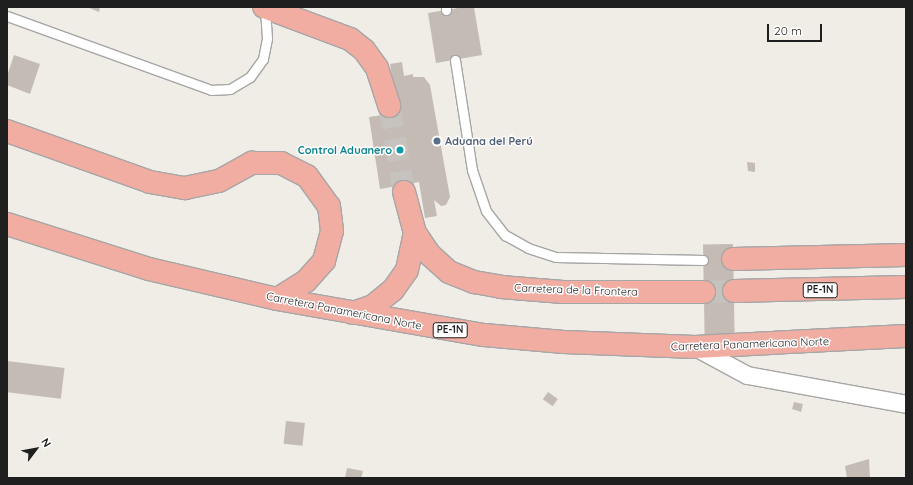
<!DOCTYPE html>
<meta charset="utf-8">
<style>
body{margin:0}
#map{position:relative;width:913px;height:485px;overflow:hidden;background:#f0ece6;font-family:Quicksand,sans-serif}
div>[style]{position:absolute}
.building>*{inset:0;background:#c5bbb5;transform-origin:0 0}
.trunk-tunnel>*{height:22px;margin-top:-11px;transform-origin:0;background:repeating-linear-gradient(90deg,#c6c3be 0 22px,transparent 0 33px)}
.roads{filter:drop-shadow(1px 0 #a6a6a6) drop-shadow(-1px 0 #a6a6a6) drop-shadow(0 1px #a6a6a6) drop-shadow(0 -1px #a6a6a6)}
.service>*{height:9px;margin:-4.5px;padding:0 4.5px;transform-origin:4.5px;border-radius:4.5px;background:#fff}
.minor>*{height:17px;margin:-8.5px;padding:0 8.5px;transform-origin:8.5px;border-radius:8.5px;background:#fff}
.trunk>*{height:22px;margin:-11px;padding:0 11px;transform-origin:11px;border-radius:11px;background:#f1ada2}
.dots>*{width:11px;height:11px;translate:-50% -50%;box-sizing:border-box;border:2px solid #fff;border-radius:50%}
span{translate:-50% -50%;white-space:nowrap;text-align:center;line-height:1.15;-webkit-text-stroke:3px #fff;paint-order:stroke}
.shield-label span{padding:1px 3px;background:#fff;border:1px solid;border-radius:3px;-webkit-text-stroke-width:0}
.shield-label{font-size:10px;color:#1f1f1f;font-weight:700}
.service-label{font-size:11px;color:#4e5e75;font-weight:700}
.left{translate:0 -50%;text-align:left}
.culture-label{font-size:11px;color:#0d838f;font-weight:700}
.right{translate:-100% -50%;text-align:right}
.street-label{font-size:11px;color:#1f1f1f}
.frame{position:absolute;inset:0;border:8px solid #1f1f1f;pointer-events:none}
.north{position:absolute;left:16px;top:429px;width:40px;height:40px;-webkit-text-stroke:3px #fff;paint-order:stroke;rotate:58deg;font-size:11px;font-weight:700;line-height:16px;text-align:center;color:#1f1f1f}
.north::after{content:'';display:block;margin:auto;width:14px;height:18px;background:#1f1f1f;clip-path:polygon(50% 0,100% 100%,50% 72%,0 100%)}
.scale{position:absolute;left:767px;top:24px;width:55px;height:18px;box-sizing:border-box;border:2px solid #1f1f1f;border-top:0;padding-left:5px;font-size:12px;line-height:14px;white-space:nowrap;color:#1f1f1f;-webkit-text-stroke:3px #fff;paint-order:stroke}
</style>
<div id="map">
<div class="building">
<i style="clip-path:polygon(87px 7px,100px 7px,99px 12px)"></i>
<i style="clip-path:polygon(464px 7px,474px 7px,482px 55px,436px 63px,428px 13px)"></i>
<i style="clip-path:polygon(14px 55px,40px 64px,30px 94px,7px 85px,7px 76px)"></i>
<i style="clip-path:polygon(402px 62px,404px 76px,413px 74px,413px 77px,424px 77px,430px 85px,450px 197px,446px 205px,441px 206px,434px 200px,437px 216px,425px 218px,419px 182px,380px 189px,369px 117px,398px 113px,390px 64px)"></i>
<i style="clip-path:polygon(747px 162px,755px 163px,755px 172px,748px 171px)"></i>
<i style="left:733px;top:244px;width:91px;height:30px;rotate:89deg"></i>
<i style="left:7px;top:361px;width:58px;height:31px;rotate:7deg"></i>
<i style="left:548px;top:392px;width:12px;height:9px;rotate:35deg"></i>
<i style="clip-path:polygon(794px 402px,803px 404px,801px 412px,792px 409px)"></i>
<i style="left:286px;top:421px;width:19px;height:23px;rotate:6deg"></i>
<i style="clip-path:polygon(869px 459px,870px 478px,847px 478px,845px 466px)"></i>
<i style="clip-path:polygon(347px 468px,363px 471px,361px 478px,345px 478px)"></i>
</div>
<div class="trunk-tunnel">
<i style="left:389px;top:106px;width:87px;rotate:80.1deg"></i>
<i style="left:704px;top:292px;width:30px;rotate:-2deg"></i>
</div>
<div class="roads">
<div class="service">
<i style="left:446px;top:7px;width:3px;rotate:90deg"></i>
<i style="left:7px;top:16px;width:217px;rotate:19.9deg"></i>
<i style="left:211px;top:90px;width:19px;rotate:-3deg"></i>
<i style="left:230px;top:89px;width:23px;rotate:-31deg"></i>
<i style="left:250px;top:77px;width:22px;rotate:-54deg"></i>
<i style="left:263px;top:59px;width:21px;rotate:-79deg"></i>
<i style="left:267px;top:38px;width:29px;rotate:-94deg"></i>
<i style="left:455px;top:60px;width:111px;rotate:81.2deg"></i>
<i style="left:472px;top:170px;width:43px;rotate:71.1deg"></i>
<i style="left:486px;top:211px;width:31px;rotate:52deg"></i>
<i style="left:505px;top:235px;width:26px;rotate:29deg"></i>
<i style="left:528px;top:248px;width:29px;rotate:18deg"></i>
<i style="left:556px;top:257px;width:147px;rotate:1.2deg"></i>
</div>
<div class="minor">
<i style="left:695px;top:347px;width:59px;rotate:28.3deg"></i>
<i style="left:747px;top:375px;width:162px;rotate:10.3deg"></i>
</div>
<div class="trunk">
<i style="left:264px;top:7px;width:92px;rotate:20.4deg"></i>
<i style="left:350px;top:39px;width:18px;rotate:38deg"></i>
<i style="left:364px;top:50px;width:22px;rotate:54deg"></i>
<i style="left:377px;top:68px;width:40px;rotate:72deg"></i>
<i style="left:7px;top:131px;width:152px;rotate:19.6deg"></i>
<i style="left:150px;top:182px;width:36px;rotate:10deg"></i>
<i style="left:185px;top:188px;width:35px;rotate:-12deg"></i>
<i style="left:219px;top:181px;width:38px;rotate:-29deg"></i>
<i style="left:252px;top:163px;width:29px"></i>
<i style="left:281px;top:163px;width:29px;rotate:27deg"></i>
<i style="left:307px;top:176px;width:37px;rotate:54deg"></i>
<i style="left:329px;top:206px;width:25px;rotate:83deg"></i>
<i style="left:332px;top:231px;width:31px;rotate:105deg"></i>
<i style="left:324px;top:261px;width:27px;rotate:132deg"></i>
<i style="left:306px;top:281px;width:34px;rotate:148deg"></i>
<i style="left:404px;top:192px;width:42px;rotate:75deg"></i>
<i style="left:415px;top:233px;width:25px;rotate:56deg"></i>
<i style="left:429px;top:254px;width:27px;rotate:42deg"></i>
<i style="left:449px;top:272px;width:27px;rotate:22deg"></i>
<i style="left:474px;top:282px;width:27px;rotate:10deg"></i>
<i style="left:501px;top:287px;width:62px;rotate:4.6deg"></i>
<i style="left:563px;top:292px;width:141px"></i>
<i style="left:7px;top:224px;width:149px;rotate:17.6deg"></i>
<i style="left:149px;top:269px;width:131px;rotate:13.2deg"></i>
<i style="left:277px;top:299px;width:210px;rotate:9.9deg"></i>
<i style="left:484px;top:335px;width:80px;rotate:5deg"></i>
<i style="left:564px;top:342px;width:131px;rotate:2.2deg"></i>
<i style="left:695px;top:347px;width:211px;rotate:-3deg"></i>
<i style="left:733px;top:259px;width:173px;rotate:-1.3deg"></i>
<i style="left:734px;top:291px;width:172px;rotate:-1.3deg"></i>
<i style="left:353px;top:313px;width:21px;rotate:-19deg"></i>
<i style="left:373px;top:306px;width:26px;rotate:-39deg"></i>
<i style="left:393px;top:290px;width:24px;rotate:-55deg"></i>
<i style="left:407px;top:270px;width:38px;rotate:-78deg"></i>
</div>
</div>
<div class="dots">
<i style="left:437px;top:141px;background:#5c6f8a"></i>
<i style="left:400px;top:150px;background:#0f9aa8"></i>
</div>
<div class="shield-label">
<span style="left:820px;top:290px">PE-1N</span>
<span style="left:450px;top:330px">PE-1N</span>
</div>
<div class="service-label">
<span class="left" style="left:445px;top:141px">Aduana del Perú</span>
</div>
<div class="culture-label">
<span class="right" style="left:392px;top:150px">Control Aduanero</span>
</div>
<div class="street-label">
<span style="left:576px;top:290px;rotate:2deg">Carretera de la Frontera</span>
<span style="left:344px;top:311px;rotate:11deg">Carretera Panamericana Norte</span>
<span style="left:750px;top:344px;rotate:-2deg">Carretera Panamericana Norte</span>
</div>
<div class="frame"></div>
<div class="north">N</div>
<div class="scale">20 m</div>
</div>
